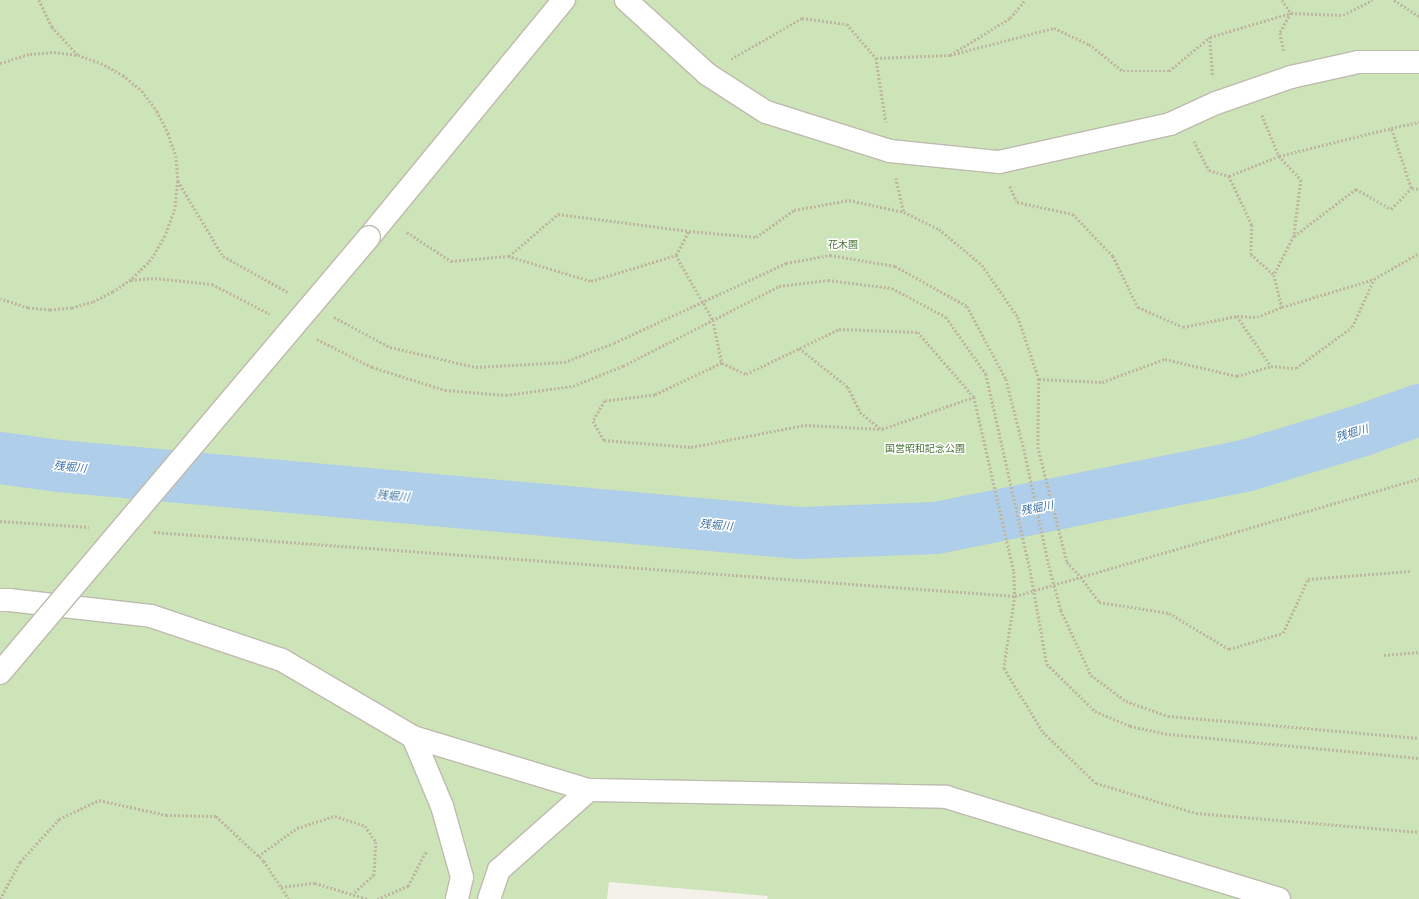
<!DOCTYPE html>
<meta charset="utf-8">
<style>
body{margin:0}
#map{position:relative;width:1419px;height:899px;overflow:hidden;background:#f4f1eb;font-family:"Golos Text","Noto Sans JP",sans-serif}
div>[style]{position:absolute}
.green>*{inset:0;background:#cde3b8}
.river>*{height:52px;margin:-26px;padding:0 26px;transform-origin:26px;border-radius:26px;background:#aecee9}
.path>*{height:2.5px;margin-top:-1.25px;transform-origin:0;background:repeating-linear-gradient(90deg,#bfb6a1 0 2px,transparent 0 4px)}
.roads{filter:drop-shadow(1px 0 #bebaae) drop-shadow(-1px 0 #bebaae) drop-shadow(0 1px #bebaae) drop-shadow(0 -1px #bebaae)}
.minor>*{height:22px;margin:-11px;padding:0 11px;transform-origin:11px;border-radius:11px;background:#fff}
.bridges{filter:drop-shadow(1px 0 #bebaae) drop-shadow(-1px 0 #bebaae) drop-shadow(0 1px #bebaae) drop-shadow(0 -1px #bebaae)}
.minor-bridge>*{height:22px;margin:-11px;padding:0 11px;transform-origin:11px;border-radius:11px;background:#fff}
span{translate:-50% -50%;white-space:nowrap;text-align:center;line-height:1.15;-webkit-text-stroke:3px #fff;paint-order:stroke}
.park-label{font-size:10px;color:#477332}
.water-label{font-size:11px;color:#3d75a8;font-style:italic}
</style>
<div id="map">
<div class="green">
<i style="clip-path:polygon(0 0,1419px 0,1419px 899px,767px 899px,768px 896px,609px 882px,607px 899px,0 899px)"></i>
</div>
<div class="river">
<i style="left:0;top:458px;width:60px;rotate:7.7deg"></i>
<i style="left:59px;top:466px;width:744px;rotate:5.17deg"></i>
<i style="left:800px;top:533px;width:136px;rotate:-2.1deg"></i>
<i style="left:936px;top:528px;width:318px;rotate:-11.4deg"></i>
<i style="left:1248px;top:465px;width:120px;rotate:-16.9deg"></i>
<i style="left:1363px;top:430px;width:59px;rotate:-19.7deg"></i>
</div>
<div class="path">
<i style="left:39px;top:0;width:30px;rotate:64deg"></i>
<i style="left:52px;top:27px;width:38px;rotate:47deg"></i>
<i style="left:1282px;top:0;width:16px;rotate:55deg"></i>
<i style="left:1291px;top:13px;width:52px;rotate:2.2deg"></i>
<i style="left:1343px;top:15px;width:33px;rotate:-27deg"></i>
<i style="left:1394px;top:0;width:30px;rotate:33deg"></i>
<i style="left:1210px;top:37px;width:39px;rotate:86deg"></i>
<i style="left:950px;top:55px;width:107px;rotate:-14.6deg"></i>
<i style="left:1054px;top:28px;width:38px;rotate:25deg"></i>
<i style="left:1089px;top:44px;width:43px;rotate:38.5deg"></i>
<i style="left:1123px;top:71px;width:46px"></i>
<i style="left:1169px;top:71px;width:53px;rotate:-39.7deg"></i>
<i style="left:1210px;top:37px;width:84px;rotate:-16.5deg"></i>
<i style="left:1291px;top:13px;width:23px;rotate:119deg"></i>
<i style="left:1280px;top:33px;width:18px;rotate:77deg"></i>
<i style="left:876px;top:58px;width:74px;rotate:-2.3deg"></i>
<i style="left:950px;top:55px;width:70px;rotate:-31.7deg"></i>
<i style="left:1010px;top:18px;width:23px;rotate:-50deg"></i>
<i style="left:731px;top:59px;width:82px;rotate:-30deg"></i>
<i style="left:802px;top:18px;width:45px;rotate:7.6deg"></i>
<i style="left:847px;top:24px;width:45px;rotate:49.5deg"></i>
<i style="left:876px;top:58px;width:65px;rotate:81.1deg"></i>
<i style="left:0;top:63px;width:31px;rotate:-17deg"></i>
<i style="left:30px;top:54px;width:24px;rotate:-5deg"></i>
<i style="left:54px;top:52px;width:24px;rotate:7deg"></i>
<i style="left:78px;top:55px;width:24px;rotate:19deg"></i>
<i style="left:101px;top:63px;width:25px;rotate:29deg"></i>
<i style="left:123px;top:75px;width:25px;rotate:40deg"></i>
<i style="left:142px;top:91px;width:25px;rotate:53deg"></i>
<i style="left:157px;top:111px;width:25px;rotate:63deg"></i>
<i style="left:168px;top:133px;width:24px;rotate:71deg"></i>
<i style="left:176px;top:156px;width:25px;rotate:85deg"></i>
<i style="left:178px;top:181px;width:28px;rotate:96deg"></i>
<i style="left:175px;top:209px;width:29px;rotate:110deg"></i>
<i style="left:165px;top:236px;width:28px;rotate:120deg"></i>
<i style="left:151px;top:260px;width:28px;rotate:135deg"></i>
<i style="left:131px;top:280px;width:22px;rotate:146deg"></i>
<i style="left:113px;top:292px;width:22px;rotate:153deg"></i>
<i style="left:93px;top:302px;width:22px;rotate:164deg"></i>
<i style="left:72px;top:308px;width:22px;rotate:175deg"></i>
<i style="left:50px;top:310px;width:22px;rotate:-175deg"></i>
<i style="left:28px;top:308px;width:29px;rotate:-162deg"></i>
<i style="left:1262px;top:115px;width:44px;rotate:67.5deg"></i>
<i style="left:1279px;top:156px;width:33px;rotate:47deg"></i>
<i style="left:1301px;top:180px;width:56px;rotate:97.1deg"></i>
<i style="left:1294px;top:236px;width:44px;rotate:117.1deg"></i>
<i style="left:1274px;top:275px;width:33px;rotate:76deg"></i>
<i style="left:1194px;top:141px;width:33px;rotate:63deg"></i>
<i style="left:1209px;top:170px;width:21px;rotate:17deg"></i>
<i style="left:1229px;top:176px;width:54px;rotate:-21.8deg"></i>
<i style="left:1279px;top:156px;width:115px;rotate:-14deg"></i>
<i style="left:1391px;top:128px;width:29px;rotate:-12deg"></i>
<i style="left:1229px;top:176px;width:54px;rotate:64.9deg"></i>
<i style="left:1252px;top:225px;width:29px;rotate:92deg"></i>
<i style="left:1251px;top:254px;width:31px;rotate:42deg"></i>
<i style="left:896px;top:178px;width:35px;rotate:77deg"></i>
<i style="left:178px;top:181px;width:87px;rotate:59deg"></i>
<i style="left:223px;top:256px;width:74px;rotate:29deg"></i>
<i style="left:1010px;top:186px;width:17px;rotate:66deg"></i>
<i style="left:1017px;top:202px;width:57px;rotate:12.1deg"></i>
<i style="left:1073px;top:214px;width:58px;rotate:46.4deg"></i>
<i style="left:1113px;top:256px;width:57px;rotate:63.9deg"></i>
<i style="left:1138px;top:307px;width:49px;rotate:24deg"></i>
<i style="left:1183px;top:327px;width:55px;rotate:-11.5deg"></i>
<i style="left:1237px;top:316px;width:20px;rotate:3deg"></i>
<i style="left:1257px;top:317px;width:27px;rotate:-22deg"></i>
<i style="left:1282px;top:307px;width:96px;rotate:-16.9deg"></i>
<i style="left:1374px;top:279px;width:52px;rotate:-30deg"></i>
<i style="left:1412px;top:188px;width:7px;rotate:8deg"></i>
<i style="left:407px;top:232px;width:53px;rotate:33.4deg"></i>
<i style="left:451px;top:261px;width:57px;rotate:-5deg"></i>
<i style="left:508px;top:256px;width:87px;rotate:16.8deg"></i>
<i style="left:591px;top:281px;width:89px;rotate:-17deg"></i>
<i style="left:676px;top:255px;width:75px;rotate:60.4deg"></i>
<i style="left:713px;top:320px;width:44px;rotate:78.2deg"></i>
<i style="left:722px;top:363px;width:26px;rotate:25deg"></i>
<i style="left:746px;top:374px;width:103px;rotate:-25.8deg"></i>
<i style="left:839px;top:329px;width:79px;rotate:2.2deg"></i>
<i style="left:918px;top:332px;width:86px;rotate:49.3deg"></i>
<i style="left:974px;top:397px;width:180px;rotate:77.1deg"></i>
<i style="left:1014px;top:572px;width:24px;rotate:88deg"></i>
<i style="left:1015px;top:596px;width:421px;rotate:-16.2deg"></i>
<i style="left:1294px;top:236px;width:78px;rotate:-37.2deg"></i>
<i style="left:1356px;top:189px;width:40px;rotate:29.7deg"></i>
<i style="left:1391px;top:209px;width:29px;rotate:-46deg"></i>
<i style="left:1411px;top:188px;width:63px;rotate:-108.4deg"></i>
<i style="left:676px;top:255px;width:27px;rotate:-62deg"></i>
<i style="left:509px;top:256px;width:65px;rotate:-40.6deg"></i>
<i style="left:558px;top:214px;width:132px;rotate:7.4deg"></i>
<i style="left:689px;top:231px;width:67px;rotate:5.1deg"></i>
<i style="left:756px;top:237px;width:47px;rotate:-35.4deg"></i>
<i style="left:794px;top:210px;width:56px;rotate:-10.3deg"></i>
<i style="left:849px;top:200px;width:56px;rotate:12.3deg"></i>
<i style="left:904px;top:212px;width:39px;rotate:26deg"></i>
<i style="left:939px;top:229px;width:56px;rotate:39.9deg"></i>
<i style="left:982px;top:265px;width:63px;rotate:55.3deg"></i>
<i style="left:1018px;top:317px;width:65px;rotate:71.3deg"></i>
<i style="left:1039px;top:379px;width:68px;rotate:90.8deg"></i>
<i style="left:1038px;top:447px;width:119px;rotate:75.8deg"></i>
<i style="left:1067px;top:562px;width:21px;rotate:47deg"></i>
<i style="left:1081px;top:577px;width:31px;rotate:54deg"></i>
<i style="left:1099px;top:602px;width:71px;rotate:8.9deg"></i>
<i style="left:1169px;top:613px;width:70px;rotate:31deg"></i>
<i style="left:1229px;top:649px;width:56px;rotate:-16.5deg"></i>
<i style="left:1283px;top:633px;width:60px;rotate:-65.2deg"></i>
<i style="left:1308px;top:579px;width:102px;rotate:-4.5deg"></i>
<i style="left:131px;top:280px;width:24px;rotate:-5deg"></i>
<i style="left:155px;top:278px;width:57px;rotate:6deg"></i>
<i style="left:212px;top:284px;width:65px;rotate:27.3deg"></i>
<i style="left:1237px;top:316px;width:60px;rotate:55.8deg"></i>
<i style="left:334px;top:317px;width:64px;rotate:28.2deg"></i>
<i style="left:390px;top:347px;width:88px;rotate:13.1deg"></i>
<i style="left:476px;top:367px;width:88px;rotate:-3.3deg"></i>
<i style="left:564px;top:362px;width:53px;rotate:-20.8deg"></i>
<i style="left:614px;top:343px;width:190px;rotate:-24.9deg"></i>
<i style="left:786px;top:263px;width:45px;rotate:-10.3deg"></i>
<i style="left:830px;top:255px;width:66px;rotate:9.6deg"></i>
<i style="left:895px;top:266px;width:82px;rotate:29.1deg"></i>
<i style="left:967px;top:306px;width:83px;rotate:61.9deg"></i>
<i style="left:1006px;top:379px;width:72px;rotate:75.6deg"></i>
<i style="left:1024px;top:449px;width:120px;rotate:77.9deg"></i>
<i style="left:1049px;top:566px;width:46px;rotate:74.7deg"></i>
<i style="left:1061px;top:610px;width:72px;rotate:65.2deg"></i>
<i style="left:1091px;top:675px;width:44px;rotate:36.6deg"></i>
<i style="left:1126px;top:701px;width:45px;rotate:19.7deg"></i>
<i style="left:1168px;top:716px;width:252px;rotate:5deg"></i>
<i style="left:317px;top:339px;width:62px;rotate:27deg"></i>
<i style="left:372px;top:367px;width:77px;rotate:17.5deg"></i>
<i style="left:445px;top:390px;width:61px;rotate:4.7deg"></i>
<i style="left:506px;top:395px;width:68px;rotate:-7.7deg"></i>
<i style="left:573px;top:386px;width:54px;rotate:-21.8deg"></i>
<i style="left:623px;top:366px;width:175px;rotate:-27.1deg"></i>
<i style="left:779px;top:286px;width:49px;rotate:-7deg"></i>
<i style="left:828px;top:280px;width:64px;rotate:7.1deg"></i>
<i style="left:892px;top:288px;width:61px;rotate:28.2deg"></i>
<i style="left:946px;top:317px;width:70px;rotate:54.9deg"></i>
<i style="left:986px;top:374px;width:200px;rotate:77.3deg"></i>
<i style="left:1030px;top:569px;width:97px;rotate:79.9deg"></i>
<i style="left:1047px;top:664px;width:67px;rotate:44.4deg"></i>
<i style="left:1095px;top:711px;width:38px;rotate:23deg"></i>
<i style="left:1130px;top:726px;width:40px;rotate:12deg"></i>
<i style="left:1169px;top:734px;width:251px;rotate:5.5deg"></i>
<i style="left:799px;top:348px;width:63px;rotate:38.5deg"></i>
<i style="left:848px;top:387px;width:28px;rotate:64deg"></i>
<i style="left:860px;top:412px;width:27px;rotate:39deg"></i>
<i style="left:722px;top:363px;width:74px;rotate:154.5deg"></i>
<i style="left:655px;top:395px;width:50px;rotate:173.2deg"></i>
<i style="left:605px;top:401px;width:23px;rotate:121deg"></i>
<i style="left:593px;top:421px;width:22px;rotate:60deg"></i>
<i style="left:604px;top:440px;width:87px;rotate:4.6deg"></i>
<i style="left:691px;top:447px;width:116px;rotate:-10.9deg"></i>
<i style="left:805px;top:425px;width:77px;rotate:3deg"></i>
<i style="left:882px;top:429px;width:97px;rotate:-19.2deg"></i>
<i style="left:1039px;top:379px;width:63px;rotate:2.7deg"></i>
<i style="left:1102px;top:382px;width:67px;rotate:-20.1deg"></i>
<i style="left:1165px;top:359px;width:74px;rotate:13.3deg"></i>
<i style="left:1237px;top:376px;width:35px;rotate:-16deg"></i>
<i style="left:1271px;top:366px;width:25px;rotate:5deg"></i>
<i style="left:1296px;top:368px;width:69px;rotate:-36.2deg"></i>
<i style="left:1352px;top:327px;width:53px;rotate:-65.4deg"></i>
<i style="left:0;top:521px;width:89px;rotate:3.9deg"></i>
<i style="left:154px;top:532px;width:863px;rotate:4.25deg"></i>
<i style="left:1015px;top:596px;width:73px;rotate:98.7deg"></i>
<i style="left:1004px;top:668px;width:75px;rotate:58.6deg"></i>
<i style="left:1043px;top:732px;width:74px;rotate:43.9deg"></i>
<i style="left:1096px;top:783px;width:104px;rotate:16.7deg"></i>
<i style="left:1196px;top:813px;width:224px;rotate:4.9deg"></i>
<i style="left:1384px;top:655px;width:35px;rotate:-5deg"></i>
<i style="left:258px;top:856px;width:48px;rotate:-35.7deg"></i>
<i style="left:297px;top:828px;width:40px;rotate:-18deg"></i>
<i style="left:335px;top:816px;width:32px;rotate:18deg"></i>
<i style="left:365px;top:826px;width:19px;rotate:55deg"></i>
<i style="left:376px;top:842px;width:33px;rotate:93deg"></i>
<i style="left:374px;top:875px;width:28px;rotate:138deg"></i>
<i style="left:281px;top:887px;width:34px;rotate:-7deg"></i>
<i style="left:315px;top:883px;width:55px;rotate:16.8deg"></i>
<i style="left:0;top:899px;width:42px;rotate:-61.6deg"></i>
<i style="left:20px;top:862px;width:58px;rotate:-47.8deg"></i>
<i style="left:59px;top:819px;width:44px;rotate:-25.4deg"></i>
<i style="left:99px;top:800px;width:69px;rotate:12.6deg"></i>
<i style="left:166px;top:815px;width:50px;rotate:1.1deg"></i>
<i style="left:216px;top:816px;width:66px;rotate:43.2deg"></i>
<i style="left:264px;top:861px;width:45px;rotate:56.7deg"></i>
<i style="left:377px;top:899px;width:34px;rotate:-23deg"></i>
<i style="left:408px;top:886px;width:37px;rotate:-63deg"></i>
<i style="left:425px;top:853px;width:4px;rotate:-34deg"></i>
</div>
<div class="roads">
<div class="minor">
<i style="left:626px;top:0;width:110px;rotate:42.4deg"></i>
<i style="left:707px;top:74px;width:70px;rotate:32.8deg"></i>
<i style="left:766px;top:112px;width:130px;rotate:17.5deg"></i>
<i style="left:890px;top:151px;width:110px;rotate:5.8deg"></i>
<i style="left:999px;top:162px;width:175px;rotate:-12.5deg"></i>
<i style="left:1170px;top:124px;width:51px;rotate:-24.5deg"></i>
<i style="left:1216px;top:103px;width:79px;rotate:-19.1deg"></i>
<i style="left:1291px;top:77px;width:69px;rotate:-12.6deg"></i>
<i style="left:1358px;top:62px;width:61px"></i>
<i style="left:369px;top:237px;width:307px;rotate:-50.6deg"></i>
<i style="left:0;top:600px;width:9px"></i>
<i style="left:9px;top:600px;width:143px;rotate:6.4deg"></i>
<i style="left:151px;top:616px;width:138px;rotate:18.6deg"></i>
<i style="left:282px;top:660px;width:152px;rotate:30.4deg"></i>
<i style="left:413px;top:737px;width:184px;rotate:16.8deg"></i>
<i style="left:589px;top:790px;width:357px;rotate:1.1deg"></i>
<i style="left:946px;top:797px;width:348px;rotate:17deg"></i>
<i style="left:413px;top:737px;width:75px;rotate:67.2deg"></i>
<i style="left:442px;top:806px;width:74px;rotate:74.3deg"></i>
<i style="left:462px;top:877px;width:23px;rotate:103deg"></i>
<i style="left:489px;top:899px;width:31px;rotate:-71deg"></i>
<i style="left:499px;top:870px;width:120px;rotate:-41.6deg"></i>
</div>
</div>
<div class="bridges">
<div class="minor-bridge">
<i style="left:0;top:673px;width:571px;rotate:-49.76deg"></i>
</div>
</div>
<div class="park-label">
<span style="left:843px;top:245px">花木園</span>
<span style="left:925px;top:449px">国営昭和記念公園</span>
</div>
<div class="water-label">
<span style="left:1352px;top:433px;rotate:-17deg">残堀川</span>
<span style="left:70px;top:467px;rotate:6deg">残堀川</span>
<span style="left:393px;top:496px;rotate:5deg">残堀川</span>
<span style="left:1037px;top:508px;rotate:-11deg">残堀川</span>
<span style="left:716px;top:525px;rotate:5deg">残堀川</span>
</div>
</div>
